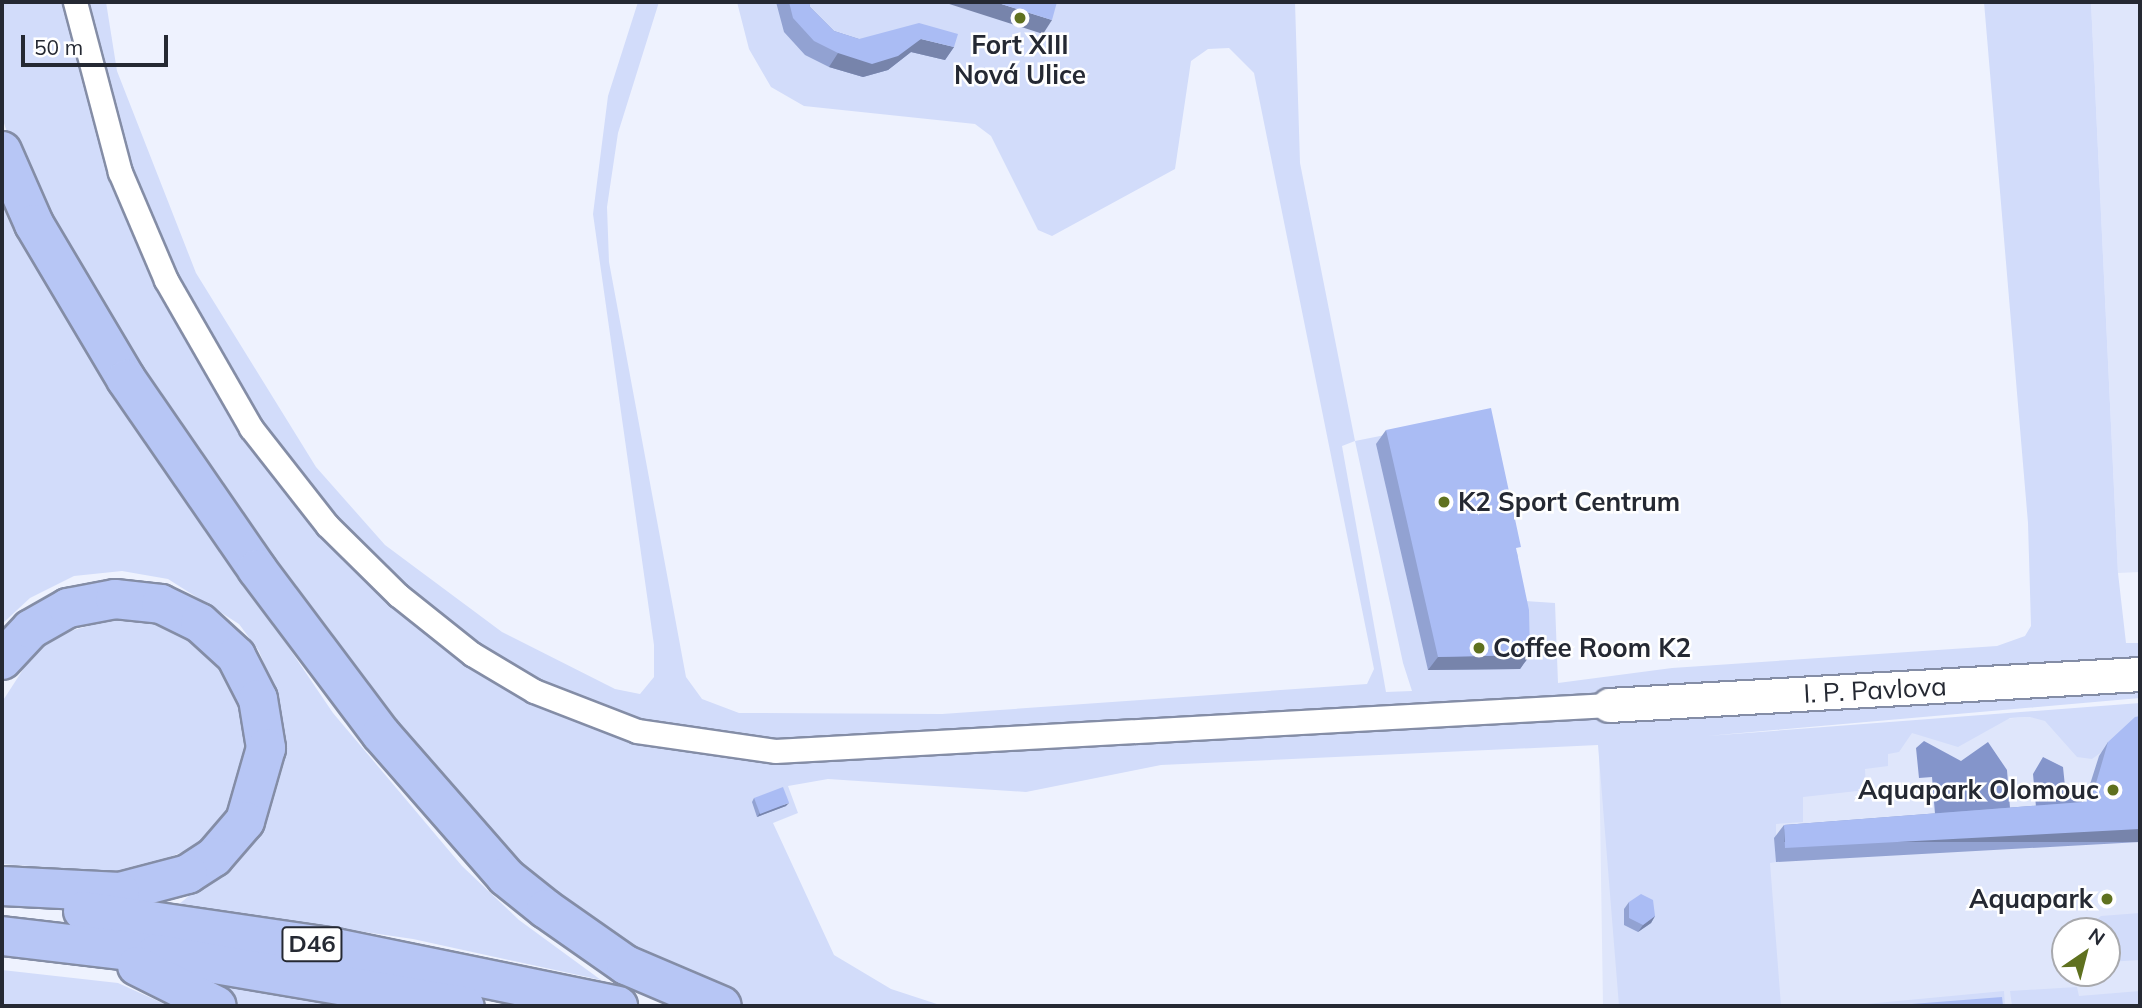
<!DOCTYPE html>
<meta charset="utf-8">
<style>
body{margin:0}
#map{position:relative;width:2142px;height:1008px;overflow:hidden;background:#eef2fe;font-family:Mulish,sans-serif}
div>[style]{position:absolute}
.built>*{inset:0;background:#dfe6fb}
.green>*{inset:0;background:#d2dcfa}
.water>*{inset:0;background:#8495cb}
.roads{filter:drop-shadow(2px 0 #848da6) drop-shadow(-2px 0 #848da6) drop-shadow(0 2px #848da6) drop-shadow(0 -2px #848da6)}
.street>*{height:23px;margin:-11.5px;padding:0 11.5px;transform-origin:11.5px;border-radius:11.5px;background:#fff}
.secondary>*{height:33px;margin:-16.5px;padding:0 16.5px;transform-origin:16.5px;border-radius:16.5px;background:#fff}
.highway>*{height:38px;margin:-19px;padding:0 19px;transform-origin:19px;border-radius:19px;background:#b7c6f5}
.wall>*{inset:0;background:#92a2d2}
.shaded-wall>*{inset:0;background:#7784ab;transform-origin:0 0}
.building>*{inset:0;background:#aabcf4;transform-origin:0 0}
.dots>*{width:19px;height:19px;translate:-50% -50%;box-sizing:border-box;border:4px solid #fff;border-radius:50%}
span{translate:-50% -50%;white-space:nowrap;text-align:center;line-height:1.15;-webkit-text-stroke:5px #fff;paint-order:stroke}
.shield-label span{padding:2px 5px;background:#fff;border:2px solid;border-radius:5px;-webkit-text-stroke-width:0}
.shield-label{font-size:24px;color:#252933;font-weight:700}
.poi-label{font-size:26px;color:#252933;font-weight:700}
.left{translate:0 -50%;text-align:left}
.right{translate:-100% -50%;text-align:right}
.street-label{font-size:26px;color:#252933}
.frame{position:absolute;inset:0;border:4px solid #252933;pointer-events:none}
.north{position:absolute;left:2051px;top:917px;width:70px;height:70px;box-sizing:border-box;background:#fff;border:2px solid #a8a9ad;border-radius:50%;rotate:35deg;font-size:19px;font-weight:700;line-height:28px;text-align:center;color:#252933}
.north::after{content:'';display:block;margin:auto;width:24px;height:32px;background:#5f711f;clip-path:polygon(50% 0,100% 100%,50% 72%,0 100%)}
.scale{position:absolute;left:21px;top:35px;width:147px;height:32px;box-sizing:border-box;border:4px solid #252933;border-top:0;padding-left:9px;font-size:21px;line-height:24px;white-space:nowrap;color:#252933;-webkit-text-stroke:5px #fff;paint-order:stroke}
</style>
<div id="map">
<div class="built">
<i style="clip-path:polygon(2091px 2px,2140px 2px,2140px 572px,2118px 573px)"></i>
<i style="clip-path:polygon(evenodd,2140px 710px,2140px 1006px,1603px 1006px,1599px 745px,2140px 710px,2065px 931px,2107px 931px,2107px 973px,2065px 973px,2065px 931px)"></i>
</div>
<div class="green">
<i style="clip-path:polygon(evenodd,2px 2px,106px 2px,117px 71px,196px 273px,316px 467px,385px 545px,502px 632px,615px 689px,640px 694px,654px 677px,654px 645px,593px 214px,608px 96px,638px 2px,659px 2px,618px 133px,607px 207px,609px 262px,686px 677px,702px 699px,739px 713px,942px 714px,1367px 684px,1374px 669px,1254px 73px,1229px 48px,1208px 49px,1191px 61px,1175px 169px,1052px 236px,1038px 230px,991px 136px,975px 124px,804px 106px,771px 87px,749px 49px,737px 2px,1295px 2px,1300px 163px,1355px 441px,1486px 415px,1525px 601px,1555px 603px,1558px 683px,1672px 668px,1997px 646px,2025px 636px,2031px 626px,2028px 523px,1984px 2px,2091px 2px,2118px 573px,2126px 643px,2140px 643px,2140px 698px,1707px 736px,2140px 703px,2140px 724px,2092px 759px,2077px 757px,2045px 721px,2030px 717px,2010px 718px,1958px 747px,1912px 733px,1899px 752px,1888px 754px,1888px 766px,1865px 769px,1866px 790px,1803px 797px,1803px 822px,1776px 824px,1776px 862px,1770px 863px,1781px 1006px,1619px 1006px,1598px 745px,1161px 765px,1026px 792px,828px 779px,788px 786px,798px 813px,773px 823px,834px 955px,891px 989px,943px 1006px,741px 1004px,574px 919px,471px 821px,187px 451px,21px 175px,2px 117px,2px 2px,1355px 441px,1403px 663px,1412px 691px,1386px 692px,1342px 446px,1355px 441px)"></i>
<i style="clip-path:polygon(2px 198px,93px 358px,333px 713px,462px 866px,519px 920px,601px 980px,413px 939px,178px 905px,226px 865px,276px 694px,259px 651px,239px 624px,168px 579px,122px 571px,74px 576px,30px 598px,2px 624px)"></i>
<i style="clip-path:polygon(114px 619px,161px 624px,194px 641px,220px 667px,235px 692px,247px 746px,231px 806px,195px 847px,129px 873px,2px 864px,2px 702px,33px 654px,63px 633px)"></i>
<i style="clip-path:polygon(2140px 913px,2140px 960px,2107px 962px,2107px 931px,2087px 928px,2101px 916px)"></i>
<i style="clip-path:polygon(2px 970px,118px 983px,169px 1006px,2px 1006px)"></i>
<i style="clip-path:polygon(203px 977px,347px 1006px,241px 1006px)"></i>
<i style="clip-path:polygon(2077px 987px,2079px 996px,2140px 991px,2140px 1006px,2012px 1006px,2010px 991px)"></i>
<i style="clip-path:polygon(2004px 991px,2005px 1006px,1845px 1006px)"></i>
</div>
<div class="water">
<i style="clip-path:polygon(1924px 741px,1961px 761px,1988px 742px,2007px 770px,2010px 808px,1935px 814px,1932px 777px,1919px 778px,1916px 748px)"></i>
<i style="clip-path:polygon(2043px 757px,2063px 767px,2066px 796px,2081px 795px,2082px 803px,2036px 807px,2033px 774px)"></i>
</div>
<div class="roads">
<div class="street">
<i style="left:75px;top:2px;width:176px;rotate:75.2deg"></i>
<i style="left:120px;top:172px;width:117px;rotate:66.9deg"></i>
<i style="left:166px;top:280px;width:171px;rotate:60.1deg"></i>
<i style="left:251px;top:428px;width:123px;rotate:51.9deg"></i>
<i style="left:327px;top:525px;width:100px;rotate:44.6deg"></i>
<i style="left:398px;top:595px;width:95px;rotate:38.6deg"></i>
<i style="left:472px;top:654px;width:72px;rotate:30.8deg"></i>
<i style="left:534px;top:691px;width:110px;rotate:21.2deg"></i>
<i style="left:637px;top:731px;width:139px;rotate:8.2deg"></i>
<i style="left:775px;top:751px;width:835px;rotate:-3.16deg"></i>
</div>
<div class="secondary">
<i style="left:1609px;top:705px;width:532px;rotate:-3.34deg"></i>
</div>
<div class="highway">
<i style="left:2px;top:151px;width:80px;rotate:66.3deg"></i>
<i style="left:34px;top:224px;width:180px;rotate:59.3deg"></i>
<i style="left:126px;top:379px;width:231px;rotate:55.4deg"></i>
<i style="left:257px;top:569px;width:206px;rotate:53.1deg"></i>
<i style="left:381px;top:734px;width:190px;rotate:48.8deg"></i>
<i style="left:506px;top:877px;width:51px;rotate:38.7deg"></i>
<i style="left:546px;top:909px;width:98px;rotate:35deg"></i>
<i style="left:626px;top:965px;width:104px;rotate:23.1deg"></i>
<i style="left:2px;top:660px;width:42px;rotate:-46.9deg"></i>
<i style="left:31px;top:629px;width:43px;rotate:-29.6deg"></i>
<i style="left:68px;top:608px;width:48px;rotate:-10.8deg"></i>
<i style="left:115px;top:599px;width:46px;rotate:6.2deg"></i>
<i style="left:161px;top:604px;width:43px;rotate:26deg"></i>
<i style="left:200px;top:623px;width:49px;rotate:42.5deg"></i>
<i style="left:236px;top:656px;width:48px;rotate:62.9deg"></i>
<i style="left:258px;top:699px;width:50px;rotate:80.7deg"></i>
<i style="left:266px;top:748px;width:76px;rotate:106deg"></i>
<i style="left:245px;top:821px;width:48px;rotate:130.7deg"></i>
<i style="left:214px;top:857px;width:31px;rotate:147deg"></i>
<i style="left:188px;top:874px;width:70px;rotate:165.2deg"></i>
<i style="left:120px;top:892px;width:118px;rotate:-177.1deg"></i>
<i style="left:83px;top:911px;width:256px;rotate:8.3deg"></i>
<i style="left:336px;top:948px;width:288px;rotate:11.6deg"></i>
<i style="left:2px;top:936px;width:155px;rotate:6.7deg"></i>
<i style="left:156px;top:954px;width:313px;rotate:9.6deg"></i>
<i style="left:137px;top:966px;width:89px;rotate:26.6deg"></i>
</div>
</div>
<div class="wall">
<i style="clip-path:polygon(776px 2px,809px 2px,810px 7px,834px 31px,859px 39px,954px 47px,945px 60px,911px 52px,888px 70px,863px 77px,829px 67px,805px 55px,784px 32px)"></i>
<i style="clip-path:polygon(1386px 430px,1517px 553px,1530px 655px,1520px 669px,1428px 670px,1376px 444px)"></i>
<i style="clip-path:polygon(2108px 742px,2140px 842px,1776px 862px,1774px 838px,1784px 825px,2083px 802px,2085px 800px,2099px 756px)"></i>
<i style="clip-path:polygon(754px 798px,786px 806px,757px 817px,752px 802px)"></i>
<i style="clip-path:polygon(1629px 902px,1655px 916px,1651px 923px,1638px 932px,1624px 925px,1624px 909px)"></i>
</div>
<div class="shaded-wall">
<i style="clip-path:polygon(943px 2px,995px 2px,1052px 20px,1043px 34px)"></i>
<i style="clip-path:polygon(921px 39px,954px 47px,945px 60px,911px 52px,888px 70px,863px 77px,829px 67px,838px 53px)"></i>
<i style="clip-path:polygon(1530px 655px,1520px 669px,1428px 670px,1438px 657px)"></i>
<i style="clip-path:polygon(789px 803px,786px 806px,757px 817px,760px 813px)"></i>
<i style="left:2140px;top:829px;width:13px;height:356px;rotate:90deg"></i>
<i style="clip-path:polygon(1655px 916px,1651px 923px,1638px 932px,1643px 925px)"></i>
</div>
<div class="building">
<i style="clip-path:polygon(789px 2px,809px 2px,810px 7px,834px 31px,859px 39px,919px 23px,958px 34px,954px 47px,921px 39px,898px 56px,872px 64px,838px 53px,814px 41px,793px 18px)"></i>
<i style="clip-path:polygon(995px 2px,1057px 2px,1052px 20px)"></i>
<i style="clip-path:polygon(1491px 408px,1521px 547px,1516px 548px,1529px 610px,1530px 655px,1438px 657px,1386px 430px)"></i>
<i style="clip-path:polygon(2140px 716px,2140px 829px,1785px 848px,1784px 825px,2083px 802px,2092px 797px,2108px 742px,2135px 717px)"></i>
<i style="left:783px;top:787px;width:17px;height:31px;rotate:69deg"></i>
<i style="clip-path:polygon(1641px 894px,1653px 900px,1655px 916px,1643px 925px,1629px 918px,1629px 902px)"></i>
<i style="clip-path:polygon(2002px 997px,2003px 1006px,1886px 1006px)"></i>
</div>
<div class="dots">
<i style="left:1020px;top:18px;background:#5f711f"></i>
<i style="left:1444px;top:502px;background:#5f711f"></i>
<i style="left:1479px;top:648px;background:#5f711f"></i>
<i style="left:2113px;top:790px;background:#5f711f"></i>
<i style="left:2107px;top:899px;background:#5f711f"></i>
</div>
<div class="shield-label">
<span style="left:312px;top:944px">D46</span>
</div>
<div class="poi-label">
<span style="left:1020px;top:60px">Fort XIII<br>Nová Ulice</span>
<span class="left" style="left:1458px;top:502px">K2 Sport Centrum</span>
<span class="left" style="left:1493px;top:648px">Coffee Room K2</span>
<span class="right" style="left:2099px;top:790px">Aquapark Olomouc</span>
<span class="right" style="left:2093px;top:899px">Aquapark</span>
</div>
<div class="street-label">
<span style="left:1875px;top:690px;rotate:-3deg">I. P. Pavlova</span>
</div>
<div class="frame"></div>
<div class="north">N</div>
<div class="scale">50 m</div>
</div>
